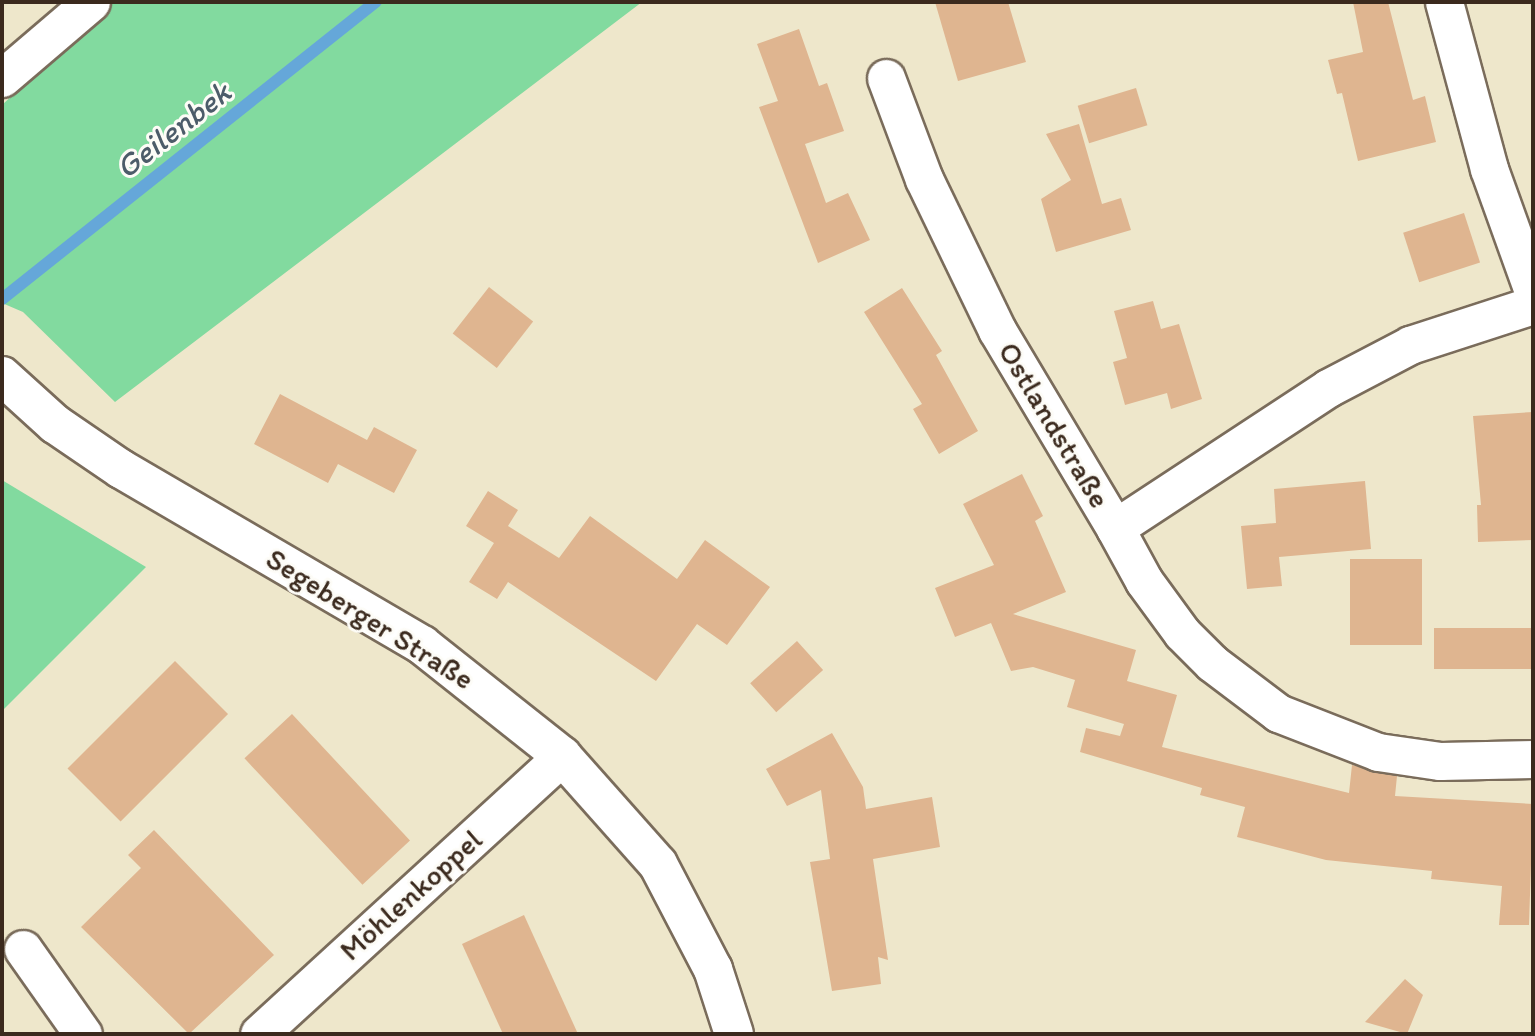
<!DOCTYPE html>
<meta charset="utf-8">
<style>
body{margin:0}
#map{position:relative;width:1535px;height:1036px;overflow:hidden;background:#eee7cb;font-family:Itim,sans-serif}
div>[style]{position:absolute}
.green>*{inset:0;background:#82da9f}
.stream>*{height:12px;margin:-6px;padding:0 6px;transform-origin:6px;border-radius:6px;background:#65a7d9}
.building>*{inset:0;background:#dfb590;transform-origin:0 0}
.roads{filter:drop-shadow(2px 0 #7a6c5b) drop-shadow(-2px 0 #7a6c5b) drop-shadow(0 2px #7a6c5b) drop-shadow(0 -2px #7a6c5b)}
.minor>*{height:37px;margin:-18.5px;padding:0 18.5px;transform-origin:18.5px;border-radius:18.5px;background:#fff}
.major>*{height:38px;margin:-19px;padding:0 19px;transform-origin:19px;border-radius:19px;background:#fff}
span{translate:-50% -50%;white-space:nowrap;text-align:center;line-height:1.15;-webkit-text-stroke:6px #fdfcf7;paint-order:stroke}
.street-label{font-size:30px;color:#3b2a1e}
.water-label{font-size:32px;color:#4c5c69;font-style:italic}
.frame{position:absolute;inset:0;border:4px solid #3b2a1e;pointer-events:none}
</style>
<div id="map">
<div class="green">
<i style="clip-path:polygon(113px 2px,642px 2px,115px 402px,23px 312px,2px 303px,2px 105px)"></i>
<i style="clip-path:polygon(2px 480px,146px 567px,2px 711px)"></i>
</div>
<div class="stream">
<i style="left:2px;top:299px;width:478px;rotate:-38.5deg"></i>
</div>
<div class="building">
<i style="clip-path:polygon(935px 2px,1008px 2px,1026px 62px,958px 81px)"></i>
<i style="clip-path:polygon(1353px 2px,1388px 2px,1413px 100px,1425px 96px,1436px 142px,1358px 161px,1342px 93px,1337px 94px,1328px 60px,1363px 52px)"></i>
<i style="clip-path:polygon(799px 29px,819px 86px,827px 83px,844px 131px,805px 144px,826px 203px,848px 193px,870px 240px,818px 263px,759px 107px,778px 101px,757px 44px)"></i>
<i style="left:1136px;top:88px;width:39px;height:61px;rotate:73deg"></i>
<i style="clip-path:polygon(1079px 124px,1102px 204px,1121px 198px,1131px 230px,1056px 252px,1041px 199px,1071px 180px,1046px 134px)"></i>
<i style="left:1464px;top:213px;width:52px;height:64px;rotate:72deg"></i>
<i style="left:489px;top:287px;width:56px;height:59px;rotate:38deg"></i>
<i style="clip-path:polygon(902px 288px,942px 351px,936px 355px,978px 431px,939px 454px,913px 409px,922px 404px,864px 312px)"></i>
<i style="clip-path:polygon(1153px 301px,1161px 329px,1179px 324px,1202px 399px,1171px 409px,1167px 393px,1125px 405px,1113px 362px,1127px 358px,1114px 311px)"></i>
<i style="clip-path:polygon(280px 394px,367px 440px,374px 427px,417px 450px,394px 493px,338px 464px,328px 483px,254px 444px)"></i>
<i style="clip-path:polygon(1533px 412px,1533px 540px,1478px 542px,1477px 505px,1481px 505px,1473px 416px)"></i>
<i style="clip-path:polygon(1022px 474px,1043px 516px,1035px 521px,1066px 592px,1013px 614px,1136px 650px,1127px 681px,1177px 695px,1162px 747px,1349px 793px,1352px 765px,1397px 776px,1395px 796px,1533px 804px,1529px 925px,1499px 925px,1502px 886px,1431px 879px,1432px 871px,1326px 860px,1237px 837px,1245px 807px,1200px 795px,1202px 788px,1080px 752px,1086px 728px,1120px 736px,1124px 724px,1067px 707px,1075px 680px,1033px 667px,1011px 671px,991px 623px,955px 637px,935px 588px,994px 565px,963px 504px)"></i>
<i style="clip-path:polygon(1365px 481px,1371px 549px,1279px 557px,1282px 586px,1247px 589px,1241px 526px,1276px 523px,1274px 489px)"></i>
<i style="clip-path:polygon(488px 491px,518px 510px,508px 526px,559px 558px,590px 516px,677px 579px,705px 540px,770px 587px,727px 645px,697px 624px,656px 681px,508px 582px,497px 599px,469px 582px,494px 543px,466px 526px)"></i>
<i style="left:1350px;top:559px;width:72px;height:86px"></i>
<i style="left:1434px;top:628px;width:99px;height:41px"></i>
<i style="left:797px;top:641px;width:39px;height:63px;rotate:48deg"></i>
<i style="left:175px;top:661px;width:75px;height:152px;rotate:45deg"></i>
<i style="left:292px;top:714px;width:173px;height:65px;rotate:47deg"></i>
<i style="clip-path:polygon(832px 733px,863px 787px,866px 809px,932px 797px,940px 847px,873px 859px,888px 960px,878px 957px,881px 984px,832px 991px,810px 862px,830px 859px,821px 790px,787px 806px,766px 769px)"></i>
<i style="clip-path:polygon(154px 830px,274px 955px,189px 1034px,81px 927px,141px 868px,128px 855px)"></i>
<i style="clip-path:polygon(524px 915px,578px 1034px,503px 1034px,462px 944px)"></i>
<i style="clip-path:polygon(1405px 979px,1423px 995px,1407px 1034px,1365px 1022px)"></i>
</div>
<div class="roads">
<div class="minor">
<i style="left:1444px;top:2px;width:173px;rotate:74.9deg"></i>
<i style="left:1489px;top:169px;width:130px;rotate:70.2deg"></i>
<i style="left:2px;top:78px;width:117px;rotate:-40.5deg"></i>
<i style="left:886px;top:78px;width:108px;rotate:69.4deg"></i>
<i style="left:924px;top:179px;width:168px;rotate:64.2deg"></i>
<i style="left:997px;top:330px;width:230px;rotate:59.2deg"></i>
<i style="left:1115px;top:528px;width:255px;rotate:-33.3deg"></i>
<i style="left:1328px;top:388px;width:93px;rotate:-27.7deg"></i>
<i style="left:1410px;top:345px;width:129px;rotate:-18deg"></i>
<i style="left:1115px;top:528px;width:60px;rotate:61.3deg"></i>
<i style="left:1144px;top:581px;width:64px;rotate:53.8deg"></i>
<i style="left:1182px;top:633px;width:42px;rotate:45deg"></i>
<i style="left:1212px;top:663px;width:83px;rotate:37.1deg"></i>
<i style="left:1278px;top:713px;width:107px;rotate:21.3deg"></i>
<i style="left:1378px;top:752px;width:63px;rotate:8.3deg"></i>
<i style="left:1440px;top:761px;width:93px;rotate:-1.2deg"></i>
<i style="left:23px;top:949px;width:104px;rotate:54.8deg"></i>
<i style="left:259px;top:1034px;width:411px;rotate:-42.5deg"></i>
</div>
<div class="major">
<i style="left:2px;top:376px;width:72px;rotate:42.2deg"></i>
<i style="left:55px;top:424px;width:80px;rotate:34.3deg"></i>
<i style="left:121px;top:469px;width:349px;rotate:30.3deg"></i>
<i style="left:422px;top:645px;width:179px;rotate:38.4deg"></i>
<i style="left:562px;top:756px;width:144px;rotate:48.4deg"></i>
<i style="left:658px;top:864px;width:119px;rotate:62.4deg"></i>
<i style="left:713px;top:969px;width:68px;rotate:72.1deg"></i>
</div>
</div>
<div class="street-label">
<span style="left:1054px;top:425px;rotate:59deg">Ostlandstraße</span>
<span style="left:370px;top:619px;rotate:32deg">Segeberger Straße</span>
<span style="left:411px;top:895px;rotate:-42deg">Möhlenkoppel</span>
</div>
<div class="water-label">
<span style="left:173px;top:130px;rotate:-38deg">Geilenbek</span>
</div>
<div class="frame"></div>
</div>
